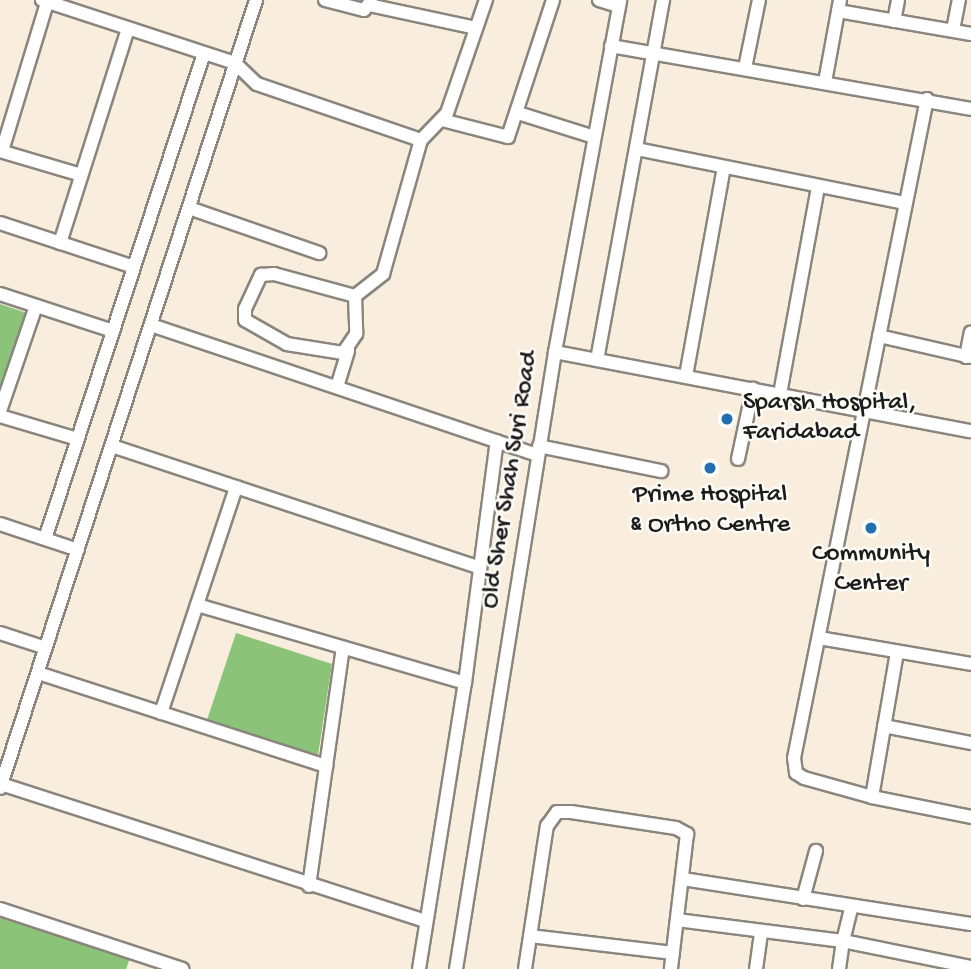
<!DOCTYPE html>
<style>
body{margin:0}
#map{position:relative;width:971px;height:969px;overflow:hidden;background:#f9eede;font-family:"Gochi Hand",sans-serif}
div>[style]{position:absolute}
.green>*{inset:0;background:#8bc478}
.roads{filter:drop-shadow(2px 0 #8a857d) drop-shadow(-2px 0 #8a857d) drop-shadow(0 2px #8a857d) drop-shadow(0 -2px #8a857d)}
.minor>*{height:12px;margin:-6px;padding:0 6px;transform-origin:6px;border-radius:6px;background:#fff}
.dots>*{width:19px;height:19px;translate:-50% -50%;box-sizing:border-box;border:4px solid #fdfcf7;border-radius:50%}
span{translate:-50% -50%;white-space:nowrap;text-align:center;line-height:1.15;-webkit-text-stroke:5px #fdfcf7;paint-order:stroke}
.poi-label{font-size:26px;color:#1c1c1c}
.left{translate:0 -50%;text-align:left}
.street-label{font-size:26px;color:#1c1c1c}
</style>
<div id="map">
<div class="green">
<i style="clip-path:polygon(0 304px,27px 313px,0 397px)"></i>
<i style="clip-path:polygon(236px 633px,332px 664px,318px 755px,207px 720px)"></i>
<i style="clip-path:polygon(0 913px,130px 958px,126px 969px,0 969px)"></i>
</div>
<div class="roads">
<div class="minor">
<i style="left:42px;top:0;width:203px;rotate:18.1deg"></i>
<i style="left:235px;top:63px;width:30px;rotate:44deg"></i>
<i style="left:257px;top:84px;width:173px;rotate:18.9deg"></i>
<i style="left:325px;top:0;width:40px;rotate:14.4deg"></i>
<i style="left:364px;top:10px;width:11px;rotate:-52deg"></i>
<i style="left:599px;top:0;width:21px;rotate:17deg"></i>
<i style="left:369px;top:5px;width:109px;rotate:12.1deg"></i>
<i style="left:838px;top:11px;width:135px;rotate:9.8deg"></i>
<i style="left:894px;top:21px;width:21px;rotate:-79deg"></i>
<i style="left:953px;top:30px;width:31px;rotate:-79deg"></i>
<i style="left:611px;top:46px;width:365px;rotate:9.9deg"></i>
<i style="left:745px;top:68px;width:69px;rotate:-78.4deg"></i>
<i style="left:825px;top:82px;width:83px;rotate:-79.6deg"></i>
<i style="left:927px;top:99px;width:672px;rotate:101.41deg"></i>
<i style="left:794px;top:758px;width:15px;rotate:82deg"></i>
<i style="left:796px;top:773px;width:9px;rotate:32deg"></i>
<i style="left:804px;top:778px;width:71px;rotate:15.6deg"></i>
<i style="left:872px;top:797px;width:101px;rotate:11.4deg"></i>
<i style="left:518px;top:113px;width:80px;rotate:17.5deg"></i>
<i style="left:442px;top:120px;width:68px;rotate:14.4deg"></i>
<i style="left:508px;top:137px;width:144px;rotate:-71.8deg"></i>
<i style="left:637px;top:149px;width:274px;rotate:11.4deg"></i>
<i style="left:0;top:151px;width:84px;rotate:16.5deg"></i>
<i style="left:2px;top:151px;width:158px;rotate:-73.1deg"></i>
<i style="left:189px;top:208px;width:138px;rotate:19.1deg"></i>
<i style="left:0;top:223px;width:141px;rotate:18.2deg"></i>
<i style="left:60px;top:243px;width:225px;rotate:-72.4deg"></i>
<i style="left:0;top:294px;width:119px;rotate:18.1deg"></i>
<i style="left:355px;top:296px;width:38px;rotate:88deg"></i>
<i style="left:356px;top:334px;width:23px;rotate:124deg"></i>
<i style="left:343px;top:353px;width:57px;rotate:-170.9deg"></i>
<i style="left:287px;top:344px;width:48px;rotate:-150.3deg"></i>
<i style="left:245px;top:320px;width:11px;rotate:-90deg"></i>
<i style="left:245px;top:309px;width:38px;rotate:-65deg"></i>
<i style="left:261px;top:275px;width:13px;rotate:-4deg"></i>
<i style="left:274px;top:274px;width:84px;rotate:15.2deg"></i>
<i style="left:355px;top:296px;width:36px;rotate:-38deg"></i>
<i style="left:383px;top:274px;width:139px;rotate:-74.2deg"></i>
<i style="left:421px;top:140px;width:37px;rotate:-46deg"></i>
<i style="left:447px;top:113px;width:120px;rotate:-71deg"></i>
<i style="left:151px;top:325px;width:408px;rotate:18.6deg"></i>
<i style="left:879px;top:336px;width:94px;rotate:12.9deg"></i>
<i style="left:555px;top:352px;width:423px;rotate:10.8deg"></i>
<i style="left:966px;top:357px;width:25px;rotate:-79deg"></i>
<i style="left:597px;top:360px;width:366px;rotate:-79.6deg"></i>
<i style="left:686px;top:376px;width:212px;rotate:-79.7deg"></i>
<i style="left:337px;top:387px;width:38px;rotate:-73deg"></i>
<i style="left:780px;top:394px;width:211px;rotate:-79.6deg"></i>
<i style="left:0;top:411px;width:111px;rotate:-71.1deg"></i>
<i style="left:0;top:416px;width:80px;rotate:16.6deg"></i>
<i style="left:112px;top:446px;width:388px;rotate:18.3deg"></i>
<i style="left:539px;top:446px;width:125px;rotate:11.6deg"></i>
<i style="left:738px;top:459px;width:72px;rotate:-77.9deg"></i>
<i style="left:0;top:524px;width:82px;rotate:18.4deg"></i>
<i style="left:45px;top:539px;width:511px;rotate:-71.88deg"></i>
<i style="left:197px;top:605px;width:279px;rotate:16.2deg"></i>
<i style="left:0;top:633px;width:48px;rotate:18.1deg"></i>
<i style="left:819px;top:638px;width:154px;rotate:9.7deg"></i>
<i style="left:38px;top:673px;width:303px;rotate:17.9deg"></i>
<i style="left:161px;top:713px;width:238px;rotate:-71.6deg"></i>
<i style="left:884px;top:726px;width:89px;rotate:11.1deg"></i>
<i style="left:1px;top:784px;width:446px;rotate:17.9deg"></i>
<i style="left:0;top:788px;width:829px;rotate:-72deg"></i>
<i style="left:872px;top:797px;width:147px;rotate:-80.2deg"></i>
<i style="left:683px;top:879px;width:291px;rotate:8.9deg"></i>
<i style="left:309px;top:886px;width:240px;rotate:-81.9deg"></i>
<i style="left:803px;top:899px;width:50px;rotate:-74.8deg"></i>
<i style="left:0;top:909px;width:192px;rotate:18.2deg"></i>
<i style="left:677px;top:920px;width:167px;rotate:7.2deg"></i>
<i style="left:843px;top:941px;width:36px;rotate:-76deg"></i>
<i style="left:530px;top:936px;width:144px;rotate:6.8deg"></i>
<i style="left:419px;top:969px;width:290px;rotate:-80.9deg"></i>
<i style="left:465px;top:683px;width:244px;rotate:-82.5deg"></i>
<i style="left:456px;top:969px;width:625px;rotate:-80.88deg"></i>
<i style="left:555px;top:352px;width:358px;rotate:-79.5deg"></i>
<i style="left:525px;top:969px;width:145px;rotate:-81.3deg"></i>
<i style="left:547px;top:826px;width:17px;rotate:-54deg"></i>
<i style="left:557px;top:812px;width:14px"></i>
<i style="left:571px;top:812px;width:106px;rotate:8.7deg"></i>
<i style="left:676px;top:828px;width:13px;rotate:29deg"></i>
<i style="left:687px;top:834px;width:136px;rotate:96.8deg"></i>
<i style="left:756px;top:969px;width:37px;rotate:-82deg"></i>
<i style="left:839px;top:969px;width:28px;rotate:-82deg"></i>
<i style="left:843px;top:941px;width:131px;rotate:11.5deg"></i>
</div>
</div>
<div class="dots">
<i style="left:727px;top:419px;background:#1f6fb2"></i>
<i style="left:710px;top:468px;background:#1f6fb2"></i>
<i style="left:871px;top:528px;background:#1f6fb2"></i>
</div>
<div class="poi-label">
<span class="left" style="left:743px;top:419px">Sparsh Hospital,<br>Faridabad</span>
<span style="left:710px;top:511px">Prime Hospital<br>&amp; Ortho Centre</span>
<span style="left:871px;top:570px">Community<br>Center</span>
</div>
<div class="street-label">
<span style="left:511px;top:480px;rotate:-81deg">Old Sher Shah Suri Road</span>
</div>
</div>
